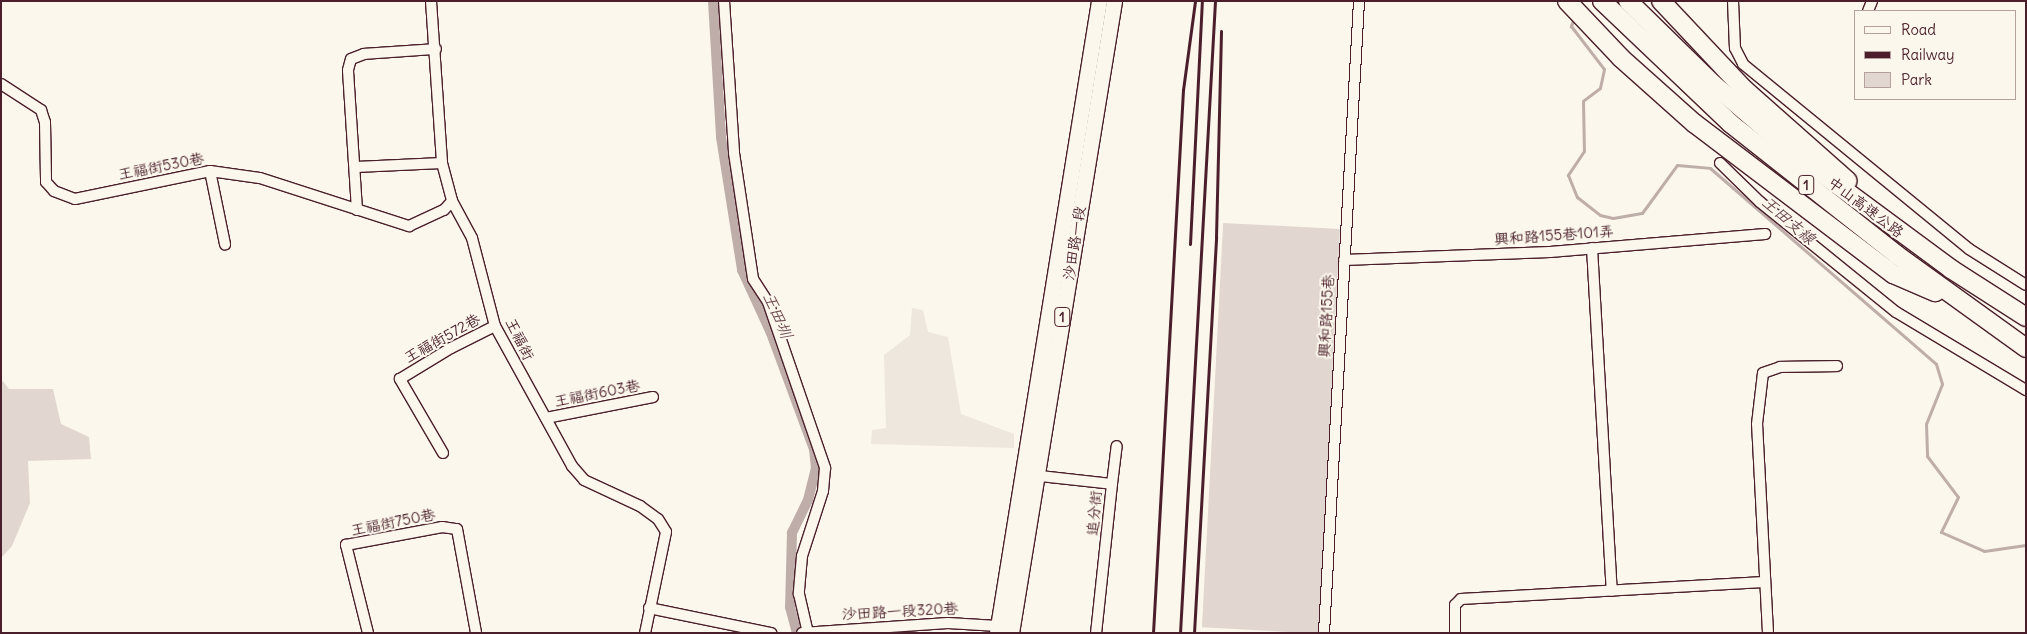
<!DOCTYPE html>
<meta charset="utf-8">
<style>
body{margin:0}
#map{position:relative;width:2027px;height:634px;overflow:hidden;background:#fbf7ec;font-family:Delius,"LXGW WenKai TC",sans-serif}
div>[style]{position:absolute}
.built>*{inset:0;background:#eee7de}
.green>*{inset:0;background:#e2d7d0;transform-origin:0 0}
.stream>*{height:3px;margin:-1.5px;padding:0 1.5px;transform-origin:1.5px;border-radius:1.5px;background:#bfadaa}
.canal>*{height:10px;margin:-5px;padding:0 5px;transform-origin:5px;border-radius:5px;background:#bfadaa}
.roads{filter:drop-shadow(1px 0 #4a1f2b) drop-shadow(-1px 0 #4a1f2b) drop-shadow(0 1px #4a1f2b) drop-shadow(0 -1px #4a1f2b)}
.minor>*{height:10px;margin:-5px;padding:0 5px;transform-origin:5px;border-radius:5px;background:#fbf7ec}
.primary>*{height:15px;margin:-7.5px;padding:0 7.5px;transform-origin:7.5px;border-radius:7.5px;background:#fbf7ec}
.motorway>*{height:18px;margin:-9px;padding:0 9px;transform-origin:9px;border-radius:9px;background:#fbf7ec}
.rail>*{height:3px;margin:-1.5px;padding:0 1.5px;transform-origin:1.5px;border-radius:1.5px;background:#4a1f2b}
span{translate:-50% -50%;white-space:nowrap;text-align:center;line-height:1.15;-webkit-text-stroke:4px #fbf7ec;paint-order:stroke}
.shield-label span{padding:1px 4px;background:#fbf7ec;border:1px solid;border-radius:4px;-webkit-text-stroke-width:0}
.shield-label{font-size:14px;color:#4a1f2b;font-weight:700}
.street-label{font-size:15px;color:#4a1f2b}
.water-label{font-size:16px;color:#6d4a51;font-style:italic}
.frame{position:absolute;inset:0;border:2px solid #4a1f2b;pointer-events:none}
.legend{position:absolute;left:1854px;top:10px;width:162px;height:90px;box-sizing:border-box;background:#fbf7ec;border:1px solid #b4a19f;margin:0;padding:6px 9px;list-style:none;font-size:15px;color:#4a1f2b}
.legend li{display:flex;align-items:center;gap:10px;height:25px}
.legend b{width:25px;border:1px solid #b4a19f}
</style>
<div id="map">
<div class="built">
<i style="clip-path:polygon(912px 308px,923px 310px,928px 332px,948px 337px,961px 414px,1014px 434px,1014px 448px,871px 444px,872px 430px,886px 428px,884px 355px,910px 335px)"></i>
</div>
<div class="green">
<i style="left:1340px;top:229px;width:405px;height:117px;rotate:93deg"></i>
<i style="clip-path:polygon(1px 379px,9px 389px,53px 389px,61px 424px,89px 437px,91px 459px,28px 461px,30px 503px,12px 546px,1px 558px)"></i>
</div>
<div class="stream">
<i style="left:1574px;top:18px;width:9px;rotate:111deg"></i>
<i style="left:1571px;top:26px;width:54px;rotate:52.5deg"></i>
<i style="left:1604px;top:69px;width:19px;rotate:102deg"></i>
<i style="left:1600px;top:88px;width:21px;rotate:143deg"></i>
<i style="left:1583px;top:101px;width:50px;rotate:88.9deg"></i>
<i style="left:1584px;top:151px;width:29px;rotate:124deg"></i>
<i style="left:1568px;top:175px;width:24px;rotate:68deg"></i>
<i style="left:1577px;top:197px;width:29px;rotate:38deg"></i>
<i style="left:1600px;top:215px;width:13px;rotate:13deg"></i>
<i style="left:1613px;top:218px;width:29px;rotate:-10deg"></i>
<i style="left:1642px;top:213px;width:59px;rotate:-53.9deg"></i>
<i style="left:1677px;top:165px;width:33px;rotate:5deg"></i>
<i style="left:1710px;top:168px;width:299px;rotate:40.9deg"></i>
<i style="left:1936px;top:364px;width:21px;rotate:73deg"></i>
<i style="left:1942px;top:384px;width:43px;rotate:111.8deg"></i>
<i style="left:1926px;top:424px;width:32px;rotate:88deg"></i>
<i style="left:1927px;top:456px;width:51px;rotate:52.9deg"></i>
<i style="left:1958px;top:497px;width:39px;rotate:116deg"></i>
<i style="left:1941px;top:532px;width:47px;rotate:23.8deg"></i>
<i style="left:1984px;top:551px;width:42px;rotate:-8.1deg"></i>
</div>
<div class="canal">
<i style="left:713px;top:1px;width:136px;rotate:86.6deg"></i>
<i style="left:721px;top:137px;width:135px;rotate:81deg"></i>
<i style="left:742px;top:270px;width:69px;rotate:65.3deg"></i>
<i style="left:771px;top:333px;width:124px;rotate:69.7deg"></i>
<i style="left:814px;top:449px;width:19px;rotate:84deg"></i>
<i style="left:816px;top:468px;width:33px;rotate:104deg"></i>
<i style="left:808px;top:500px;width:37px;rotate:116deg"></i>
<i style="left:792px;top:533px;width:74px;rotate:91.5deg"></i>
<i style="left:790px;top:607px;width:27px;rotate:75deg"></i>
</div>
<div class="roads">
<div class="minor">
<i style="left:431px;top:1px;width:162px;rotate:86.1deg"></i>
<i style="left:442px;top:163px;width:39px;rotate:75deg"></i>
<i style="left:452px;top:201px;width:42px;rotate:61.6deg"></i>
<i style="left:472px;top:238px;width:91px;rotate:75.4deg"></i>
<i style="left:495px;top:326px;width:160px;rotate:61.2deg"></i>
<i style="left:572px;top:466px;width:18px;rotate:49deg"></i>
<i style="left:584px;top:480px;width:62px;rotate:24.9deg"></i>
<i style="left:640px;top:506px;width:22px;rotate:36deg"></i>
<i style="left:658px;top:519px;width:15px;rotate:58deg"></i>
<i style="left:666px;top:532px;width:103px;rotate:101.7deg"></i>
<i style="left:724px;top:1px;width:152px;rotate:86.2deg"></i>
<i style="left:734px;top:153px;width:127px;rotate:81.4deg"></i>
<i style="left:753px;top:279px;width:27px;rotate:57deg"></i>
<i style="left:768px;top:302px;width:176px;rotate:71deg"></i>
<i style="left:825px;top:468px;width:23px;rotate:95deg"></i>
<i style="left:823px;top:491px;width:68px;rotate:107.9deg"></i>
<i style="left:802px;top:556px;width:38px;rotate:95deg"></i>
<i style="left:799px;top:594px;width:39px;rotate:77deg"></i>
<i style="left:1733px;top:1px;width:47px;rotate:87.6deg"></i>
<i style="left:1735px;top:48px;width:18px;rotate:63deg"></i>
<i style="left:1743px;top:64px;width:292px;rotate:39.3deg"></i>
<i style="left:1969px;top:249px;width:67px;rotate:32.3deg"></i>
<i style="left:1868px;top:11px;width:11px;rotate:-68deg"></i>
<i style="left:1px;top:84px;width:48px;rotate:33deg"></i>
<i style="left:41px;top:110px;width:13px;rotate:72deg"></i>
<i style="left:45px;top:122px;width:60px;rotate:89deg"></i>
<i style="left:46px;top:182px;width:12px;rotate:48deg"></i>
<i style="left:54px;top:191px;width:22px;rotate:21deg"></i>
<i style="left:75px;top:199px;width:138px;rotate:-11.7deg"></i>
<i style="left:210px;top:171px;width:50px;rotate:8deg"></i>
<i style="left:260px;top:178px;width:157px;rotate:17.9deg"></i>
<i style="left:409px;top:226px;width:38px;rotate:-25deg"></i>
<i style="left:444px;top:210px;width:12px;rotate:-48deg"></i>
<i style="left:1720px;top:163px;width:56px;rotate:44.3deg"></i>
<i style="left:1760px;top:202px;width:175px;rotate:39deg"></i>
<i style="left:1896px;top:312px;width:152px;rotate:31deg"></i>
<i style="left:356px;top:167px;width:86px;rotate:-2.7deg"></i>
<i style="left:210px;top:171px;width:75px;rotate:78.4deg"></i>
<i style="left:357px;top:210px;width:140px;rotate:-93.7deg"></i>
<i style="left:348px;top:70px;width:11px;rotate:-75deg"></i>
<i style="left:351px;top:59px;width:14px;rotate:-21deg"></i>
<i style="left:364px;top:54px;width:72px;rotate:-4deg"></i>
<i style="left:1592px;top:248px;width:343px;rotate:86.7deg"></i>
<i style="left:1344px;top:260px;width:206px;rotate:-2.2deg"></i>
<i style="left:1550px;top:252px;width:216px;rotate:-4.8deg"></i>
<i style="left:546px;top:418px;width:109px;rotate:-11.1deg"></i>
<i style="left:443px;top:453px;width:86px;rotate:-120.2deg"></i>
<i style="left:400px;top:379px;width:60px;rotate:-31.3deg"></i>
<i style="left:451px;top:348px;width:49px;rotate:-26.6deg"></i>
<i style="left:1031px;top:475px;width:81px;rotate:6.3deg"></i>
<i style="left:1112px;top:484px;width:150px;rotate:96.1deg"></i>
<i style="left:1112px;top:484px;width:38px;rotate:-83deg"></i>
<i style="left:649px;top:608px;width:125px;rotate:11.6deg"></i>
<i style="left:368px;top:633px;width:91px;rotate:-104deg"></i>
<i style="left:346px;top:545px;width:98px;rotate:-10.6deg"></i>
<i style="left:442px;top:527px;width:15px;rotate:8deg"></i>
<i style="left:457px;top:529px;width:106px;rotate:79.6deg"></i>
<i style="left:802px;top:633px;width:146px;rotate:-3.9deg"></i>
<i style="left:948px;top:623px;width:50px;rotate:3.4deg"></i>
<i style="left:1324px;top:633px;width:633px;rotate:-86.83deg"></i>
<i style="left:1455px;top:633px;width:28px;rotate:-90deg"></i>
<i style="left:1455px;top:605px;width:8px;rotate:-45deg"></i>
<i style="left:1461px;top:599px;width:303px;rotate:-3.2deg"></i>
<i style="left:1768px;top:633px;width:209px;rotate:-93deg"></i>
<i style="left:1757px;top:424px;width:51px;rotate:-83.3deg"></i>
<i style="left:1763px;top:373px;width:18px;rotate:-19deg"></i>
<i style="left:1780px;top:367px;width:57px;rotate:-1deg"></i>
</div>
<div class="primary">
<i style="left:997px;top:633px;width:640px;rotate:-80.83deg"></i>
<i style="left:1011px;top:633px;width:640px;rotate:-80.74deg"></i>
</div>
<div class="motorway">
<i style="left:1567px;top:1px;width:79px;rotate:46.5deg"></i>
<i style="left:1621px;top:58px;width:98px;rotate:41.7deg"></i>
<i style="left:1694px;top:123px;width:250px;rotate:37.2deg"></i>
<i style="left:1893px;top:274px;width:46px;rotate:23.2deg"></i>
<i style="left:1602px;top:1px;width:177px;rotate:43.6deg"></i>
<i style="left:1730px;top:123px;width:213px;rotate:38.3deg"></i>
<i style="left:1897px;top:255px;width:159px;rotate:35.8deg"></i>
<i style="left:1628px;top:1px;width:119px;rotate:44.3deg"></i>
<i style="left:1713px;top:84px;width:105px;rotate:40.4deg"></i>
<i style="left:1793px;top:152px;width:197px;rotate:36.5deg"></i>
<i style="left:1951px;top:269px;width:89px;rotate:32.6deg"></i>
<i style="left:1661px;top:1px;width:122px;rotate:46.7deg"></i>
<i style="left:1745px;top:90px;width:137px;rotate:41.5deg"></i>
</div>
</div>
<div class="rail">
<i style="left:1190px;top:244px;width:243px;rotate:-87.2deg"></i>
<i style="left:1153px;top:633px;width:544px;rotate:-86.84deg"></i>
<i style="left:1183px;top:90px;width:90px;rotate:-82.3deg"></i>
<i style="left:1180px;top:633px;width:633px;rotate:-86.83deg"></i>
<i style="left:1194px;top:633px;width:397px;rotate:-86.8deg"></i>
<i style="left:1216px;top:237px;width:206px;rotate:-88.6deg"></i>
</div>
<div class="shield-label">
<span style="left:1806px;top:185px">1</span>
<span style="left:1062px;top:317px">1</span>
</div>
<div class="street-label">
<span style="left:161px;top:166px;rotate:-11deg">王福街530巷</span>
<span style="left:1866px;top:207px;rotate:37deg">中山高速公路</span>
<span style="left:1554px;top:235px;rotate:-4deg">興和路155巷101弄</span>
<span style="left:1074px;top:243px;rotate:-81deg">沙田路一段</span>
<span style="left:1326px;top:316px;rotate:-87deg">興和路155巷</span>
<span style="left:442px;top:338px;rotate:-29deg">王福街572巷</span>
<span style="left:520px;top:339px;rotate:64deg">王福街</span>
<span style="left:597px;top:393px;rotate:-11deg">王福街603巷</span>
<span style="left:1094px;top:513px;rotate:-85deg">追分街</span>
<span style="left:393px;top:522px;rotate:-11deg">王福街750巷</span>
<span style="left:900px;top:611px;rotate:-3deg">沙田路一段320巷</span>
</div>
<div class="water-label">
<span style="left:1789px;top:220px;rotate:41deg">王田支線</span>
<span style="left:778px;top:315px;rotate:66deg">王田圳</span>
</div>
<div class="frame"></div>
<ul class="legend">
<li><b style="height:6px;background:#fbf7ec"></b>Road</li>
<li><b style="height:6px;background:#4a1f2b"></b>Railway</li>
<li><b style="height:14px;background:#e2d7d0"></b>Park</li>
</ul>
</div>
